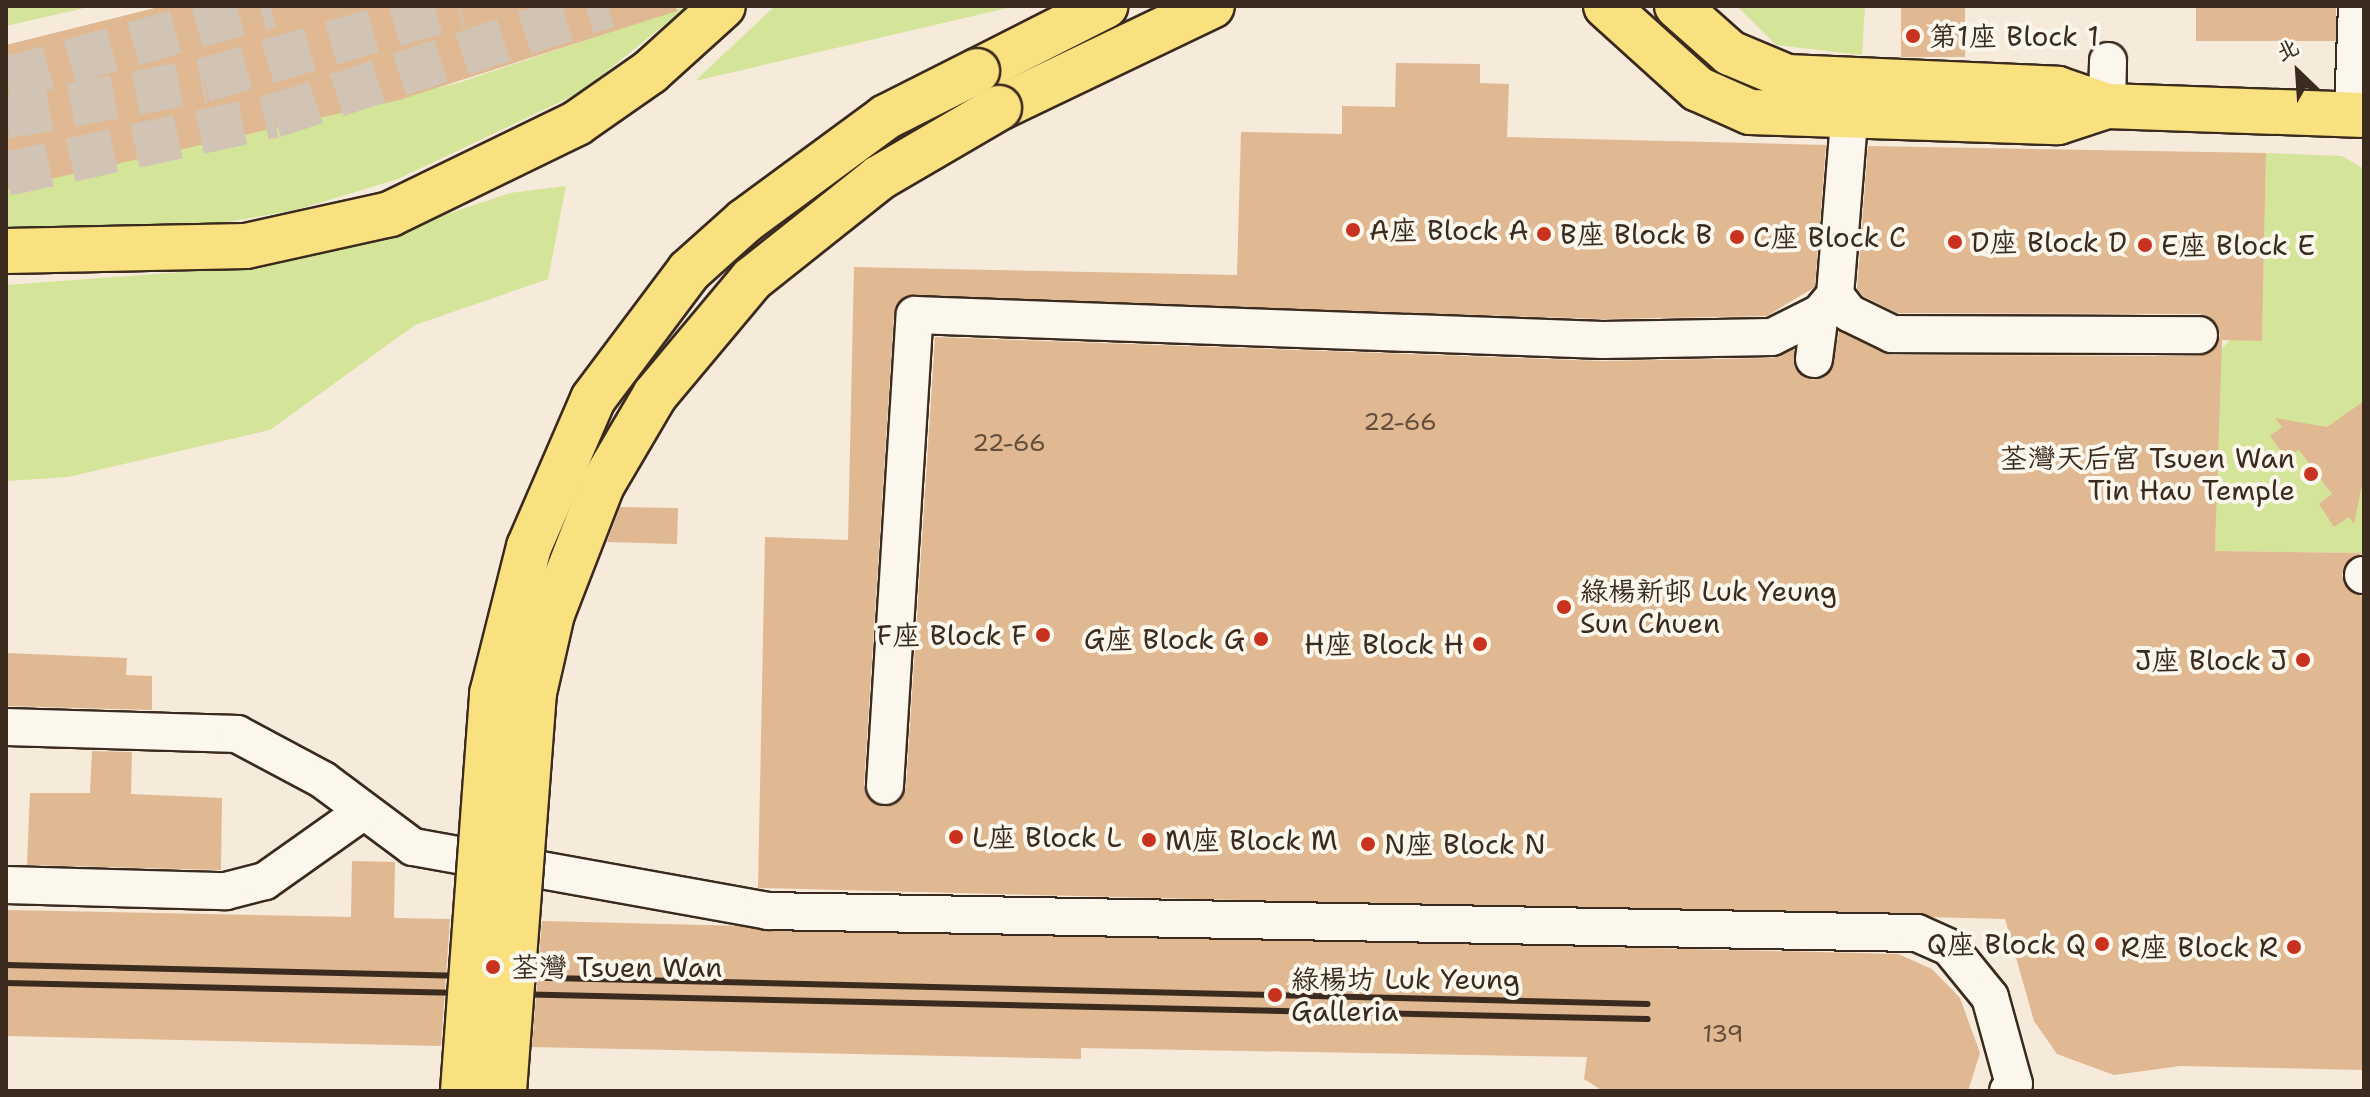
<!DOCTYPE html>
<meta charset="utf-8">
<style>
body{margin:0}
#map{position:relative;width:2370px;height:1097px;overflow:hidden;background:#f6eada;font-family:"Shantell Sans","LXGW WenKai TC",sans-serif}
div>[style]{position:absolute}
.green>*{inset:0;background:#d4e498}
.building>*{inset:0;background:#e0b891;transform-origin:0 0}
.highway-tunnel>*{height:44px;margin-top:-22px;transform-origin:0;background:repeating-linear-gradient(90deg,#d1c4b4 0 44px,transparent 0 66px)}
.roads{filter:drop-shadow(2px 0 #3b2a1e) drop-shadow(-2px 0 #3b2a1e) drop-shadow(0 2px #3b2a1e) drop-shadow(0 -2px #3b2a1e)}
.minor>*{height:36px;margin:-18px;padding:0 18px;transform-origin:18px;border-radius:18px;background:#fbf7ec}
.major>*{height:44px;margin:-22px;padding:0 22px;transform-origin:22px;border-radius:22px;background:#fae180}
.highway>*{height:44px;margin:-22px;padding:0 22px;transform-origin:22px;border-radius:22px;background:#fae180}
.rail>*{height:6px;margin:-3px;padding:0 3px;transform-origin:3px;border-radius:3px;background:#3b2a1e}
.bridges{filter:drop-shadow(2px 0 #3b2a1e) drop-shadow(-2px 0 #3b2a1e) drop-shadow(0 2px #3b2a1e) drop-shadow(0 -2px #3b2a1e)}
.major-bridge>*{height:44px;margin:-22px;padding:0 22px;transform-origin:22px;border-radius:22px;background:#fae180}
.dots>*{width:22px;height:22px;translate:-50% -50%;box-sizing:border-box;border:4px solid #fbf7ec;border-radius:50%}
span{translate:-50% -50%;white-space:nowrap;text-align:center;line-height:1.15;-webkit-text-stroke:8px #fbf7ec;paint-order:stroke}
.number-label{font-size:24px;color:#644e3b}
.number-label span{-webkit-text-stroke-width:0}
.poi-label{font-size:28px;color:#3b2a1e}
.left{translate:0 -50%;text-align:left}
.right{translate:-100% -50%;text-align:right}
.frame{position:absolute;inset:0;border:8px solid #3b2a1e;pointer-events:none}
.north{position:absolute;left:2258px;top:32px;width:80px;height:80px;-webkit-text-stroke:6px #fbf7ec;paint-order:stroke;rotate:335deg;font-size:22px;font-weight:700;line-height:32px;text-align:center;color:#3b2a1e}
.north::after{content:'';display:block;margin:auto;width:28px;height:36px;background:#3b2a1e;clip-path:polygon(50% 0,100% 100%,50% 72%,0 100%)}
</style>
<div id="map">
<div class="green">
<i style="clip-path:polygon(6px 6px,93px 6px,6px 26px)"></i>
<i style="clip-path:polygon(688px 6px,581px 92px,398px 179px,296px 210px,188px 229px,6px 240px,6px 188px,458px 83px)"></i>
<i style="clip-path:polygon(775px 6px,1016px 6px,695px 81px)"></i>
<i style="clip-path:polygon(1737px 6px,1865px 6px,1862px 55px,1776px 45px)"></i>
<i style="clip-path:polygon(2266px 153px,2342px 156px,2364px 169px,2364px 553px,2215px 551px,2221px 349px,2230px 340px,2262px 341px)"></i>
<i style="clip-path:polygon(566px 186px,548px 279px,415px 325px,270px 430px,68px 477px,6px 481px,6px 285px,252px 267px,352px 246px,510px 193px)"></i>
</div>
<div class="building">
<i style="clip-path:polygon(163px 6px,676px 6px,677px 11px,399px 100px,6px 189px,6px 45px)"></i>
<i style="left:1901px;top:6px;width:64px;height:51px"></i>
<i style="left:2196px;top:6px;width:140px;height:35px"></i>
<i style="clip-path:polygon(1396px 63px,1480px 64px,1480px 83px,1509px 84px,1507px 137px,1826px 145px,1815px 287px,1767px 316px,1603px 319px,905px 297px,894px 314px,864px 785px,873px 803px,894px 805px,906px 787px,935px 337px,1603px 361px,1772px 358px,1794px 349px,1795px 368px,1812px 380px,1831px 371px,1839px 331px,1892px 355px,2200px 356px,2220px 336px,2217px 324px,2200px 314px,1897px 313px,1863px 296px,1857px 289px,1868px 146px,2266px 153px,2262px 341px,2222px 340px,2215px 551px,2363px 553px,2345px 564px,2342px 576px,2364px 599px,2364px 1070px,2180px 1066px,2114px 1075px,2057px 1054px,2034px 1021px,2005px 919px,758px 888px,765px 537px,848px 540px,854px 267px,1237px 275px,1241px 132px,1342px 134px,1342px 106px,1395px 107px)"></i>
<i style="clip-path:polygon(2364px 401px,2364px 475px,2354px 524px,2349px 517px,2334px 527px,2319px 504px,2332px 494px,2299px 450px,2286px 458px,2270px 436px,2282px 427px,2275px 418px,2327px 427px)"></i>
<i style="clip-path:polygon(620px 507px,678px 508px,677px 544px,607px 542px)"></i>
<i style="clip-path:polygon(6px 653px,127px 658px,126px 675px,152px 676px,152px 710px,6px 706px)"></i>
<i style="clip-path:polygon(92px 751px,132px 752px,131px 794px,222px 798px,221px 870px,27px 865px,30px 793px,90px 793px)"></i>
<i style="clip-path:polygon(352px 861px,395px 862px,394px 918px,450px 919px,441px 1046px,6px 1036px,6px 910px,351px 917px)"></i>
<i style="clip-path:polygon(542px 921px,1898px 954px,1932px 969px,1960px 998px,1980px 1053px,1968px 1091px,1603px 1091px,1584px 1079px,1587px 1057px,1081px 1048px,1081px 1059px,532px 1047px)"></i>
</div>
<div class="highway-tunnel">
<i style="left:6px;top:79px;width:274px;rotate:-15.5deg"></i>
<i style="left:6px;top:117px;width:201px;rotate:-10.6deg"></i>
<i style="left:204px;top:80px;width:266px;rotate:-16.2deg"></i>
<i style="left:6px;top:174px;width:274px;rotate:-12.2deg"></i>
<i style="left:274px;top:116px;width:351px;rotate:-18.3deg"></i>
</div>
<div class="roads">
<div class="minor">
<i style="left:2107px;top:106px;width:45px;rotate:-88.7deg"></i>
<i style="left:2353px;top:110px;width:104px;rotate:-87.8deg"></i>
<i style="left:1835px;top:295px;width:23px;rotate:52deg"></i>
<i style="left:1849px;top:313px;width:48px;rotate:26deg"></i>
<i style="left:1892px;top:334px;width:307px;rotate:0.2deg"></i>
<i style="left:1814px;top:359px;width:46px;rotate:-82.6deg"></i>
<i style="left:2363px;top:575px;width:1px"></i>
<i style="left:6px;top:727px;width:231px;rotate:1.7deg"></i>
<i style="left:237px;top:734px;width:98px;rotate:28.1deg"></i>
<i style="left:323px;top:780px;width:112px;rotate:36.7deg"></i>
<i style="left:413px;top:847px;width:361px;rotate:10.2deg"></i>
<i style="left:768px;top:911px;width:1149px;rotate:1.1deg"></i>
<i style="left:1917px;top:933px;width:36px;rotate:24deg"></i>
<i style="left:1950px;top:948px;width:63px;rotate:50.8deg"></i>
<i style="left:1990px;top:997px;width:90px;rotate:74.6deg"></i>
<i style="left:2014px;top:1084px;width:9px;rotate:131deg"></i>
<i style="left:885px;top:786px;width:472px;rotate:-86.4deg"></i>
<i style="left:915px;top:315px;width:688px;rotate:2.08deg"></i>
<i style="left:1603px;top:340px;width:169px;rotate:-1deg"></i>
<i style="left:1772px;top:337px;width:54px;rotate:-26.6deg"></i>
<i style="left:1820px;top:313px;width:23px;rotate:-50deg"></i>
<i style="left:1835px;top:295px;width:176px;rotate:-85.4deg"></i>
<i style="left:6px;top:885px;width:220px;rotate:1.6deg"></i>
<i style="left:226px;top:891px;width:40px;rotate:-14.4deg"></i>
<i style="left:265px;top:881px;width:118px;rotate:-35.3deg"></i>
</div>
<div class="major">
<i style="left:1606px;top:6px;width:124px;rotate:42.1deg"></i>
<i style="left:1698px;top:89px;width:57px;rotate:23.9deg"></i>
<i style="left:1750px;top:112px;width:308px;rotate:1.9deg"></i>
<i style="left:2058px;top:122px;width:52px;rotate:-18.1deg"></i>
<i style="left:1677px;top:6px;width:71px;rotate:41.6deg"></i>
<i style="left:1730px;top:53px;width:62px;rotate:22.8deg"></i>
<i style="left:1787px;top:77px;width:271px;rotate:2.5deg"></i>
<i style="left:2058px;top:89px;width:52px;rotate:19.1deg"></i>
<i style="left:2107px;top:106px;width:257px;rotate:2deg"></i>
<i style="left:977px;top:71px;width:144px;rotate:-26.9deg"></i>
<i style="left:999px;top:108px;width:236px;rotate:-25.6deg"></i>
</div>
<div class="highway">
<i style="left:6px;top:251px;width:240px;rotate:-1.2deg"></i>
<i style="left:246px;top:246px;width:148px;rotate:-12.5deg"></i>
<i style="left:390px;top:214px;width:208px;rotate:-25.9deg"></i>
<i style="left:577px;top:123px;width:89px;rotate:-34.9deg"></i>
<i style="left:650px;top:72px;width:98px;rotate:-42.1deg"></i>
</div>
</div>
<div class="rail">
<i style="left:6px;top:965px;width:1642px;rotate:1.36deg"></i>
<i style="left:6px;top:983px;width:1642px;rotate:1.26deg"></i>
</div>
<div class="bridges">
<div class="major-bridge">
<i style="left:463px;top:1091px;width:398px;rotate:-85.8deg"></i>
<i style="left:492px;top:694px;width:152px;rotate:-75.9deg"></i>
<i style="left:529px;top:547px;width:161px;rotate:-66.6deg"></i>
<i style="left:593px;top:399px;width:160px;rotate:-53.1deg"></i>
<i style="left:689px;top:271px;width:75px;rotate:-41.8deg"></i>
<i style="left:745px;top:221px;width:175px;rotate:-36.4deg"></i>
<i style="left:886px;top:117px;width:102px;rotate:-26.8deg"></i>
<i style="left:504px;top:1091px;width:399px;rotate:-85.7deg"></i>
<i style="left:534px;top:693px;width:81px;rotate:-77.2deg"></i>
<i style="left:552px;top:614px;width:138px;rotate:-68.8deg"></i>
<i style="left:602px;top:485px;width:104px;rotate:-59.5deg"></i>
<i style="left:655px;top:395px;width:151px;rotate:-50.1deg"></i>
<i style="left:752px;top:279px;width:162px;rotate:-38.5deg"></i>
<i style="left:879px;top:178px;width:139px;rotate:-30.3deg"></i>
</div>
</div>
<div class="dots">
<i style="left:1913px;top:36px;background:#c8321e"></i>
<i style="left:1353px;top:230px;background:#c8321e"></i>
<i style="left:1544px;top:234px;background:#c8321e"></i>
<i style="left:1737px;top:237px;background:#c8321e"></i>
<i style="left:1955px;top:242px;background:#c8321e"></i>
<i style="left:2145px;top:245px;background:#c8321e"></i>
<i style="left:2311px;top:474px;background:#c8321e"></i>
<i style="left:1564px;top:607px;background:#c8321e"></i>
<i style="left:1043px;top:635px;background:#c8321e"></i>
<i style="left:1261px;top:639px;background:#c8321e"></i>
<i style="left:1480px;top:644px;background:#c8321e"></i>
<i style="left:2303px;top:660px;background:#c8321e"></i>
<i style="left:956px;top:837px;background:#c8321e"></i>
<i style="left:1149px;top:840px;background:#c8321e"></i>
<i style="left:1368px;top:844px;background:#c8321e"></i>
<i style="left:2102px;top:944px;background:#c8321e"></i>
<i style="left:2294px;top:947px;background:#c8321e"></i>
<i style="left:493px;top:967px;background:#c8321e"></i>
<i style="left:1275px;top:995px;background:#c8321e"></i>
</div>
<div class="number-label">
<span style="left:1400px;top:423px">22-66</span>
<span style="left:1009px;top:444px">22-66</span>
<span style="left:1723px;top:1035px">139</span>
</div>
<div class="poi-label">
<span class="left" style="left:1929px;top:36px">第1座 Block 1</span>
<span class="left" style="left:1369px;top:230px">A座 Block A</span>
<span class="left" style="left:1560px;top:234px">B座 Block B</span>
<span class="left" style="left:1753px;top:237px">C座 Block C</span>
<span class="left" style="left:1971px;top:242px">D座 Block D</span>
<span class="left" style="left:2161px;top:245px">E座 Block E</span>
<span class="right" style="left:2295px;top:474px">荃灣天后宮 Tsuen Wan<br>Tin Hau Temple</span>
<span class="left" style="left:1580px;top:607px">綠楊新邨 Luk Yeung<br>Sun Chuen</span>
<span class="right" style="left:1027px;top:635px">F座 Block F</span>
<span class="right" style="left:1245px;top:639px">G座 Block G</span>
<span class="right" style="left:1464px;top:644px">H座 Block H</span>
<span class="right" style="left:2287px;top:660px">J座 Block J</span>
<span class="left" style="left:972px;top:837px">L座 Block L</span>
<span class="left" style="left:1165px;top:840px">M座 Block M</span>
<span class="left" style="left:1384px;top:844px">N座 Block N</span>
<span class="right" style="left:2086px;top:944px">Q座 Block Q</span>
<span class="right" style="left:2278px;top:947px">R座 Block R</span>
<span class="left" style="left:511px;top:967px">荃灣 Tsuen Wan</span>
<span class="left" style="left:1291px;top:995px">綠楊坊 Luk Yeung<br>Galleria</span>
</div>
<div class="frame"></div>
<div class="north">北</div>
</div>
